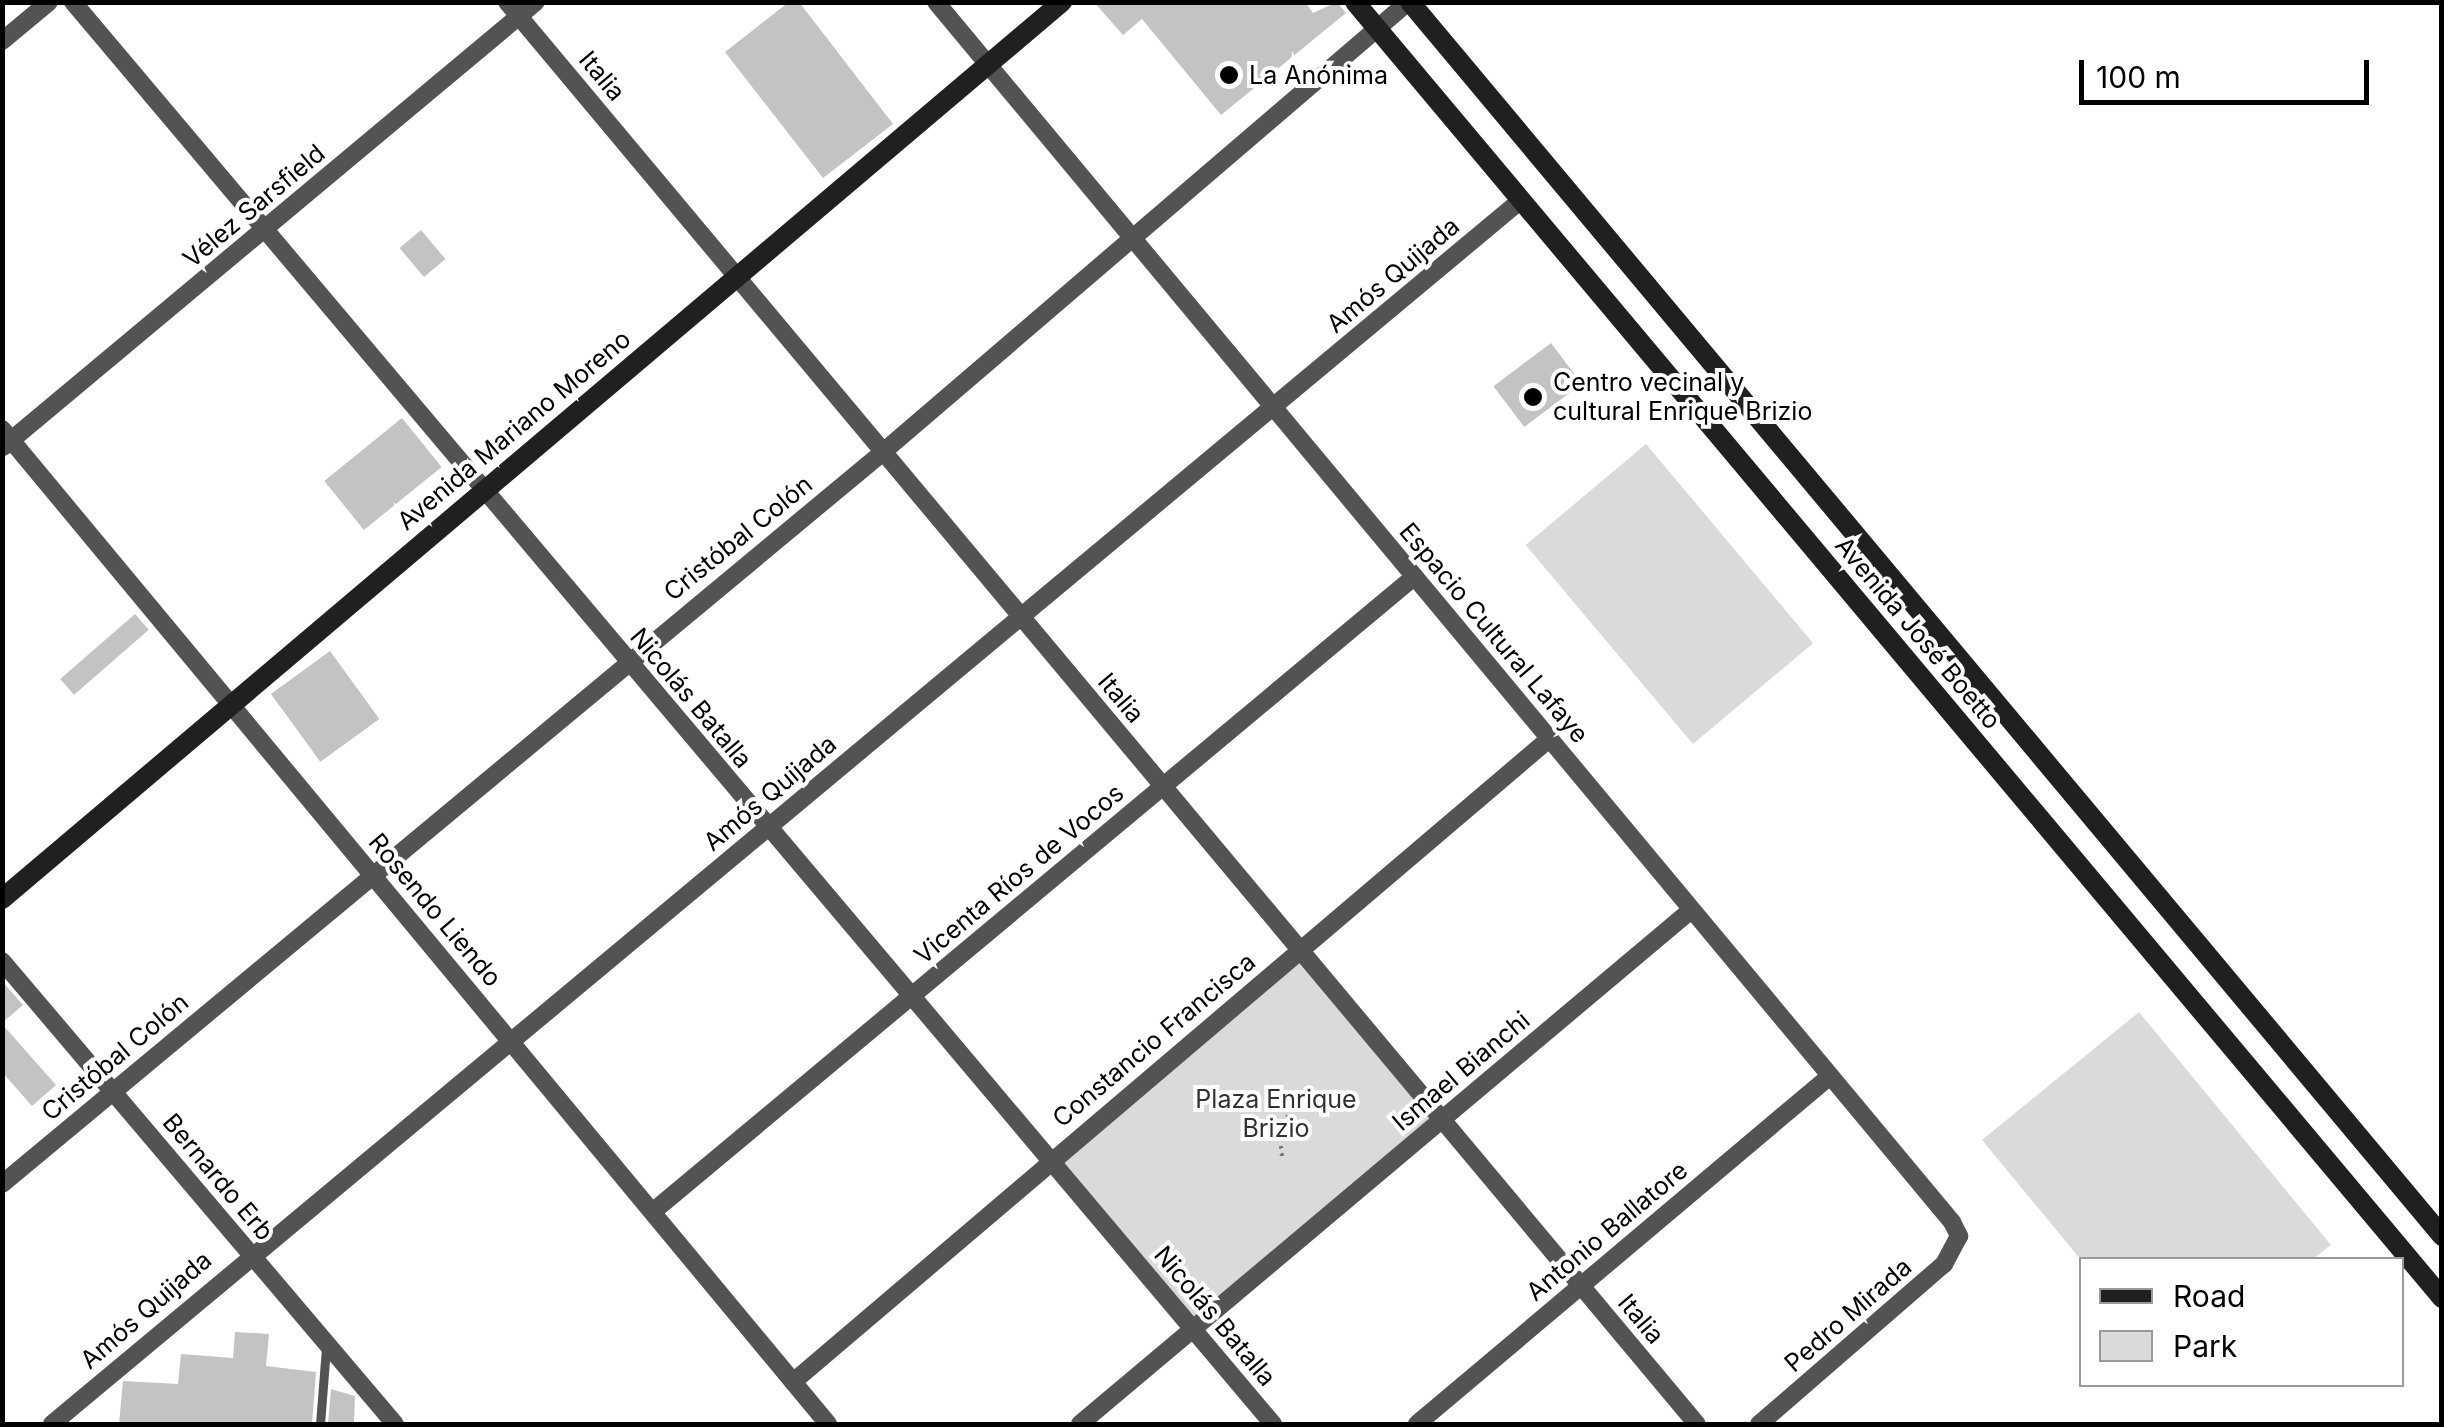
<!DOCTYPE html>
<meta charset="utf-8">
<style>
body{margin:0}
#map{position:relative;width:2444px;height:1427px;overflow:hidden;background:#fff;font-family:Inter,sans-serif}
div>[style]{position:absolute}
.green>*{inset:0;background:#dadada;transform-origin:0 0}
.building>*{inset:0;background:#c3c3c3;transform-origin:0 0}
.path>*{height:4px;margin-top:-2px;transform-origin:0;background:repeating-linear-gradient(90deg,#757575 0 2.5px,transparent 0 7.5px)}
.service>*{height:9px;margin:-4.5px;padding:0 4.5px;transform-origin:4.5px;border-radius:4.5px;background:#535353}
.minor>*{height:18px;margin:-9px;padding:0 9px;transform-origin:9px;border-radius:9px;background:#535353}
.secondary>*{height:20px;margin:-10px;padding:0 10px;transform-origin:10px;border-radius:10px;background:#202020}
.dots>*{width:28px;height:28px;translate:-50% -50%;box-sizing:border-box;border:5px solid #fff;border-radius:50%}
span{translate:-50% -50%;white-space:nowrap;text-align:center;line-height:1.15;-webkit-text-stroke:8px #fff;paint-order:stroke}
.poi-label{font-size:25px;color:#000}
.left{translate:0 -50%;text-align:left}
.street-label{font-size:25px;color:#000}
.park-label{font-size:25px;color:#313131}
.frame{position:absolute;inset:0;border:5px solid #000;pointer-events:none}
.legend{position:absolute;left:2079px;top:1257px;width:325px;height:130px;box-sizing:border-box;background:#fff;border:2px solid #999;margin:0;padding:12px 18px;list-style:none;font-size:30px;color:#000}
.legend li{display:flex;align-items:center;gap:20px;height:50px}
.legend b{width:50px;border:2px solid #999}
.scale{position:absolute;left:2079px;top:60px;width:290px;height:45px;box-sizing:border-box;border:5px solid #000;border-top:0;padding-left:12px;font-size:30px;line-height:35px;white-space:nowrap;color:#000;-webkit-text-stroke:8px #fff;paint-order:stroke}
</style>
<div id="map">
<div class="green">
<i style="left:1646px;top:444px;width:260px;height:157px;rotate:50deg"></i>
<i style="left:1297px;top:957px;width:214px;height:316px;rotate:50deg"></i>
<i style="clip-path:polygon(2139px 1012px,2331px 1245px,2313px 1259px,2081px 1260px,1982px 1140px)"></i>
</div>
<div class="building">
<i style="clip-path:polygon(789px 2px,799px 2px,893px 124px,823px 178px,725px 52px)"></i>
<i style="clip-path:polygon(1094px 2px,1305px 2px,1313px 13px,1337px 2px,1346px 13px,1221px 115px,1142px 19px,1123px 35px)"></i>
<i style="left:421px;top:230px;width:38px;height:28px;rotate:50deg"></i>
<i style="left:1551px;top:343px;width:51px;height:72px;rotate:53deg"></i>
<i style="left:402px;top:418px;width:63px;height:100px;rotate:51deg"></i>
<i style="left:135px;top:614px;width:21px;height:99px;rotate:49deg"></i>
<i style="left:330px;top:651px;width:84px;height:73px;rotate:54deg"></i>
<i style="clip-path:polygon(2px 981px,23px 1005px,2px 1023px)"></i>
<i style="clip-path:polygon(2px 1024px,56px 1085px,32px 1106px,2px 1072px)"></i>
<i style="clip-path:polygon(235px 1332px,269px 1334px,266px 1366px,316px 1372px,312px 1424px,119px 1424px,123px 1381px,178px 1384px,181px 1354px,233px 1358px)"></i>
<i style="clip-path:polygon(331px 1389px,355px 1396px,354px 1424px,328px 1424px)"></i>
</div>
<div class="path">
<i style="left:1285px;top:1124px;width:9px;rotate:-72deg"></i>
<i style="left:1281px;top:1146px;width:12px;rotate:85deg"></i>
</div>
<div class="service">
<i style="left:320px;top:1424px;width:77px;rotate:-85.5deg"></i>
</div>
<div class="minor">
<i style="left:73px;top:2px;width:1861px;rotate:49.84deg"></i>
<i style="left:507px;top:2px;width:1854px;rotate:50.08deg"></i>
<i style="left:936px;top:2px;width:1588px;rotate:50.21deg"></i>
<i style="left:1952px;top:1222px;width:16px;rotate:63deg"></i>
<i style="left:1959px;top:1236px;width:32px;rotate:118deg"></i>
<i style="left:1944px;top:1264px;width:245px;rotate:139.1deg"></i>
<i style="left:2px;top:41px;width:61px;rotate:-39.7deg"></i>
<i style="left:2px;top:429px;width:1293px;rotate:50.3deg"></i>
<i style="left:3px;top:447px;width:694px;rotate:-39.86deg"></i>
<i style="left:2px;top:961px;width:607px;rotate:49.68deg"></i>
<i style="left:2px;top:1184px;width:1145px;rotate:-39.72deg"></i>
<i style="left:883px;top:452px;width:691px;rotate:-40.6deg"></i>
<i style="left:656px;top:1209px;width:987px;rotate:-39.82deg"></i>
<i style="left:793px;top:1382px;width:992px;rotate:-40.38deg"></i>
<i style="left:52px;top:1424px;width:1912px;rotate:-39.8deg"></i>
<i style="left:1080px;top:1424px;width:798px;rotate:-40.07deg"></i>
<i style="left:1417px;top:1424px;width:540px;rotate:-40.12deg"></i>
</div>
<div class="secondary">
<i style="left:1355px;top:2px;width:1692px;rotate:50.01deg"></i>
<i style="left:1410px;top:2px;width:1609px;rotate:50.09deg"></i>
<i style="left:2px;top:899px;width:1389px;rotate:-40.24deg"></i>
</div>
<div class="dots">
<i style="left:1229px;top:75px;background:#000"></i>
<i style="left:1533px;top:397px;background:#000"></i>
</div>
<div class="poi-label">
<span class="left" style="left:1249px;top:75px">La Anónima</span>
<span class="left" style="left:1553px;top:397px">Centro vecinal y<br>cultural Enrique Brizio</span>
</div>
<div class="street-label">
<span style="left:602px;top:76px;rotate:50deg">Italia</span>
<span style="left:254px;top:206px;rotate:-40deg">Vélez Sarsfield</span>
<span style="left:1393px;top:275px;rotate:-40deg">Amós Quijada</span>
<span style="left:514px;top:430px;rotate:-40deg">Avenida Mariano Moreno</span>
<span style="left:738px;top:538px;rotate:-39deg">Cristóbal Colón</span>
<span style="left:1494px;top:633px;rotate:50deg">Espacio Cultural Lafaye</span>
<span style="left:1918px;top:633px;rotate:50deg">Avenida José Boetto</span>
<span style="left:691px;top:698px;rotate:50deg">Nicolás Batalla</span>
<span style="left:1121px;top:698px;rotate:50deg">Italia</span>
<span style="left:770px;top:793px;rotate:-40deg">Amós Quijada</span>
<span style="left:1019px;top:874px;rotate:-40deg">Vicenta Ríos de Vocos</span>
<span style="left:435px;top:910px;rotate:50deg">Rosendo Liendo</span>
<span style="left:1154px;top:1040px;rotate:-40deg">Constancio Francisca</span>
<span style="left:115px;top:1057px;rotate:-40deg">Cristóbal Colón</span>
<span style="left:1461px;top:1071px;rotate:-40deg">Ismael Bianchi</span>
<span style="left:218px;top:1177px;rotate:50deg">Bernardo Erb</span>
<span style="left:1607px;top:1231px;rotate:-40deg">Antonio Ballatore</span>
<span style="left:146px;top:1310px;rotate:-41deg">Amós Quijada</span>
<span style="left:1848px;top:1315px;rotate:-41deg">Pedro Mirada</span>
<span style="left:1215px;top:1316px;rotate:50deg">Nicolás Batalla</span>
<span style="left:1641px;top:1319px;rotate:50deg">Italia</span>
</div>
<div class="park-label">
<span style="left:1276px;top:1114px">Plaza Enrique<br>Brizio</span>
</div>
<div class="frame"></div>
<ul class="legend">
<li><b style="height:12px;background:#202020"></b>Road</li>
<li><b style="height:28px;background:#dadada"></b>Park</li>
</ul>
<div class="scale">100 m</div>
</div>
